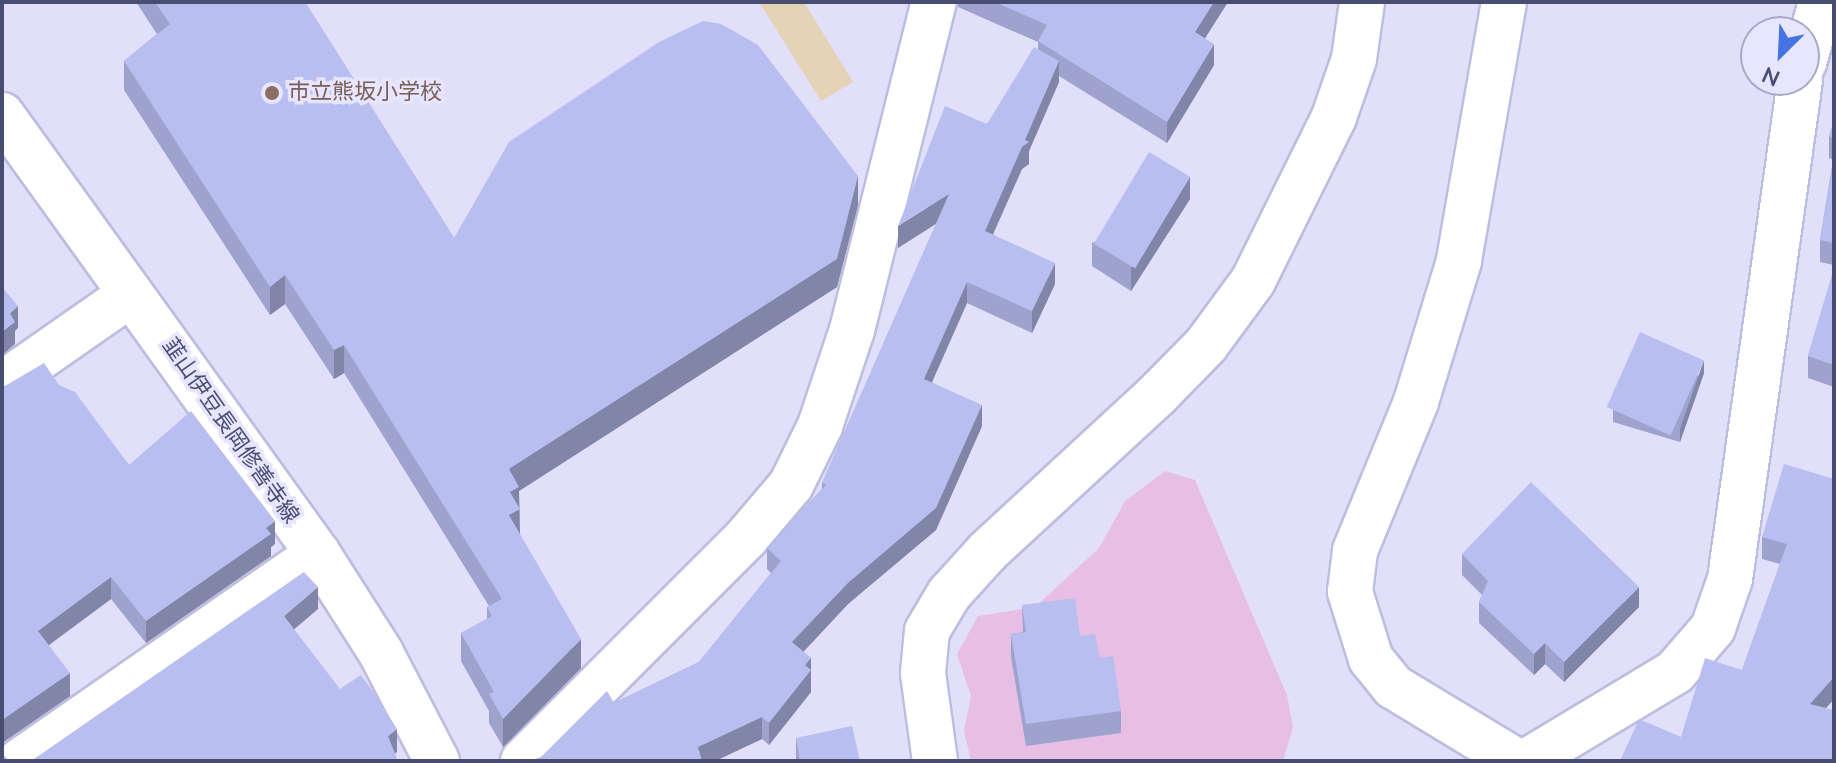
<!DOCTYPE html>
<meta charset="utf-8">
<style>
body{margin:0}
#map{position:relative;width:1836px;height:763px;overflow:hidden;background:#e2dffb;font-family:"Nunito Sans","Noto Sans JP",sans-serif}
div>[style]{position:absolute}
.green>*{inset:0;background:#e8bfe4}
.water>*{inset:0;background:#e4d3b5}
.roads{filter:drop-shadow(2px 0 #bcbedf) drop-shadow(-2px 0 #bcbedf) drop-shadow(0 2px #bcbedf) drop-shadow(0 -2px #bcbedf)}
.street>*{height:44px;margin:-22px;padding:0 22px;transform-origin:22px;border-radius:22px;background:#fff}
.secondary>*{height:44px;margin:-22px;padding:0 22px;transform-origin:22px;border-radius:22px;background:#fff}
.wall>*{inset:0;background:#9ea3ce}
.shaded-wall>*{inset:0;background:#8185a8}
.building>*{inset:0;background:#b8bef0;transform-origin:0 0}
.dots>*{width:22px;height:22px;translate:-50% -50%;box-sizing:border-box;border:4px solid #e7e5ff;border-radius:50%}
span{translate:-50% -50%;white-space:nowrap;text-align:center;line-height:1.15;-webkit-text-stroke:7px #e7e5ff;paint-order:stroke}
.education-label{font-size:22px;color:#785e54}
.left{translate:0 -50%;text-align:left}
.street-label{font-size:22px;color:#484e71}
.frame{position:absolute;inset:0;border:4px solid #484e71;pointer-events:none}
.north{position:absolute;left:1740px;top:16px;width:80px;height:80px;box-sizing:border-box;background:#e7e5ff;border:2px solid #a7a9c6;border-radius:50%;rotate:204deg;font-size:22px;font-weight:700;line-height:32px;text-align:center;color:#484e71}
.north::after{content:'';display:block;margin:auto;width:28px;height:36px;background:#4673e3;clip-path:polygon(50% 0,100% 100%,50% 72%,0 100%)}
</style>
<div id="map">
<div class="green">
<i style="clip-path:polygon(1165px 471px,1195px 480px,1287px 695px,1293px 727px,1283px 761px,971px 761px,964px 731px,971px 696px,957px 654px,978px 616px,1035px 607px,1099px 548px,1125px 501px)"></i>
</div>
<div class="water">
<i style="clip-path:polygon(759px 2px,804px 2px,853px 82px,821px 101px)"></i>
</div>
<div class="roads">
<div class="street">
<i style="left:1504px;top:2px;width:263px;rotate:99.9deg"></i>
<i style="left:1459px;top:261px;width:147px;rotate:107deg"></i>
<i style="left:1416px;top:402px;width:161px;rotate:112.3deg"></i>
<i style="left:1355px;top:551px;width:41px;rotate:97deg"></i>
<i style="left:1350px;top:592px;width:70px;rotate:72.6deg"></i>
<i style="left:1371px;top:659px;width:36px;rotate:51deg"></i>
<i style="left:1394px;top:687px;width:143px;rotate:31.2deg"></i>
<i style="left:1804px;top:63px;width:63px;rotate:-74.4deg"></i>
<i style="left:2px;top:384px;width:157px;rotate:-34.9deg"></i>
<i style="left:20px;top:761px;width:363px;rotate:-34.8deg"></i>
<i style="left:523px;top:761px;width:315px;rotate:-45deg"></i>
<i style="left:746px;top:538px;width:70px;rotate:-49.7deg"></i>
<i style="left:791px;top:485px;width:66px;rotate:-63.8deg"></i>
<i style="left:820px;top:426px;width:101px;rotate:-71.6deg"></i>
<i style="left:852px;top:330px;width:338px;rotate:-76deg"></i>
<i style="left:935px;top:761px;width:89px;rotate:-97.8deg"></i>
<i style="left:923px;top:673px;width:42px;rotate:-84.6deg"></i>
<i style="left:927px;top:631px;width:43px;rotate:-59.3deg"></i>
<i style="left:949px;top:594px;width:58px;rotate:-47.8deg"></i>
<i style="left:988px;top:551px;width:229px;rotate:-42.7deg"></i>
<i style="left:1156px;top:396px;width:71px;rotate:-45.6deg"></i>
<i style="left:1206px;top:345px;width:79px;rotate:-53.7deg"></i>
<i style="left:1253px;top:281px;width:183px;rotate:-63.7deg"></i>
<i style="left:1334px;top:117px;width:61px;rotate:-71deg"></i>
<i style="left:1354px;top:59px;width:58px;rotate:-82deg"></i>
<i style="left:1527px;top:761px;width:173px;rotate:-31deg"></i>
<i style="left:1675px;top:672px;width:58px;rotate:-49.2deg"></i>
<i style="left:1713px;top:628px;width:52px;rotate:-70.9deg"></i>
<i style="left:1730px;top:579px;width:504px;rotate:-82.01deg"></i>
</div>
<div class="secondary">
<i style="left:2px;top:115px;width:541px;rotate:54.25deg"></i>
<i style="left:318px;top:554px;width:117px;rotate:57.5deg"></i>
<i style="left:381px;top:653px;width:122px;rotate:62.6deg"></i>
</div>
</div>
<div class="wall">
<i style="clip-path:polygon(136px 2px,305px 2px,454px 238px,858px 205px,837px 287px,519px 491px,520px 535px,581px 668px,503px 747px,489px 723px,489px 711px,461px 661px,461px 633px,487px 619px,487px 607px,489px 606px,344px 373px,334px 379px,285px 304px,270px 315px,124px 90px,124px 61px,157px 34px)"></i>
<i style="clip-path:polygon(958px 2px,1146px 2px,1151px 5px,1228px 2px,1205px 38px,1214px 65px,1167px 143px,1059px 76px,1059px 82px,1029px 151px,1029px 164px,1022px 169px,993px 234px,1055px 284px,1032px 333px,967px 303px,932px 382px,982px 426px,936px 530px,848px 604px,803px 652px,811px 658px,811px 692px,769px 745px,762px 739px,715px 761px,531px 761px,541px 757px,614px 703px,699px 662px,771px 573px,767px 569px,767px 548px,822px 489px,822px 483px,936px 224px,898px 248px,987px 124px,1038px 50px,1038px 42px,958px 7px)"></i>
<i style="clip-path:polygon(1834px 121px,1834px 265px,1820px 262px,1820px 240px,1833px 160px,1829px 158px,1829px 136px)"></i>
<i style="clip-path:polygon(1190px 199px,1131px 291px,1092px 266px,1092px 243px)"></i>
<i style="clip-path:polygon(1834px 269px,1834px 387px,1808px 378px,1808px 356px)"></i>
<i style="clip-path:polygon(1704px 373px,1680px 442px,1613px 422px,1613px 409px)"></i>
<i style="clip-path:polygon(2px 385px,5px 386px,59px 385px,129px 465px,275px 544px,271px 547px,271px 556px,146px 643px,111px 599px,49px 645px,70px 696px,5px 741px,2px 745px)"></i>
<i style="clip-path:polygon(1834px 479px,1834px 699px,1826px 708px,1681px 737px,1742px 670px,1780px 564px,1762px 559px,1762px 537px)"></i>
<i style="clip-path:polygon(1462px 554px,1639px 607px,1564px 682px,1545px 664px,1534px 675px,1479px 623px,1479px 602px,1482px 595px,1462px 575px)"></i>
<i style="clip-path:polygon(1022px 605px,1080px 636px,1100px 658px,1121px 711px,1121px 733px,1026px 746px,1011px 657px,1011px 634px,1023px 632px)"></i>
<i style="clip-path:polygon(796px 738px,860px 761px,796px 761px)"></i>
</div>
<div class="shaded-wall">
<i style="clip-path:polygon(1214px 2px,1228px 2px,1195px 54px,1195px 32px)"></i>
<i style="clip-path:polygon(1214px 44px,1214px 65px,1167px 143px,1167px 122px)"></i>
<i style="clip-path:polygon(1059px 61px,1059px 82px,1029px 151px,1029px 164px,1022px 169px,985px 252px,985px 231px)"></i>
<i style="clip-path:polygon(858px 176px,858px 205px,837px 287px,519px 491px,520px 537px,509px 544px,509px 469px)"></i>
<i style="clip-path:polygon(1190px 177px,1190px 199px,1131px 291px,1131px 268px)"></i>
<i style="clip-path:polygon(949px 194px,949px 215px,898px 248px,898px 226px)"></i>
<i style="clip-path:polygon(1055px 263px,1055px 284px,1032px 333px,1032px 311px)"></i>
<i style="clip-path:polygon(285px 275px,285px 304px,270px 315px,270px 287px)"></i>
<i style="clip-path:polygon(967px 282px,967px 303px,924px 400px,924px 379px)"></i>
<i style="clip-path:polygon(18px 306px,18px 328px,15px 331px,15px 344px,2px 355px,2px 332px,10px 313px)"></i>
<i style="clip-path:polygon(344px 345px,344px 373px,334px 379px,334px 350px)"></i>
<i style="clip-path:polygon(1704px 360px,1704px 373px,1680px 442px,1680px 429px)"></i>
<i style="clip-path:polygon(982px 405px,982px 426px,936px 530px,848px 604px,792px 664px,792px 642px)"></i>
<i style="clip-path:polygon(275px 521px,275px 544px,271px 547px,271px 556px,146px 643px,146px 621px)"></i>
<i style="clip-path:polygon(111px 577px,111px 599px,38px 653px,38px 631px)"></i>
<i style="clip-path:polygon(318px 587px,318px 609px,284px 638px,284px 616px)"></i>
<i style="clip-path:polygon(1639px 587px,1639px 607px,1564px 682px,1564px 662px)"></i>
<i style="clip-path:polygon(581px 639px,581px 668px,503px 747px,503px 719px)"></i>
<i style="clip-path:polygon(1545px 643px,1545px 664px,1534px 675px,1534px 654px)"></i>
<i style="clip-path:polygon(811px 658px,811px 692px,769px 745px,769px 723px,805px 665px)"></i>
<i style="clip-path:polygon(70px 673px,70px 696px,5px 741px,2px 745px,2px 722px,5px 718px)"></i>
<i style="clip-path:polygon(1834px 677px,1834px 699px,1810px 726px,1810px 704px)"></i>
<i style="clip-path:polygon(762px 717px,762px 739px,715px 761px,698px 761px,698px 747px)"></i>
<i style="clip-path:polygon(397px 729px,397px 752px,388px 759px,388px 736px)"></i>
</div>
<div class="building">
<i style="clip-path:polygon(155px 2px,305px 2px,454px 238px,509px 142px,659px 42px,703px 21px,721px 24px,758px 45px,858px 176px,837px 259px,509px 469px,519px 487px,510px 492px,520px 509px,509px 515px,581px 639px,503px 719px,489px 694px,494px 692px,461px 633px,492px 616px,487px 607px,502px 599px,344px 345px,334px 350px,285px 275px,270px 287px,124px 61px,170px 24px)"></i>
<i style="clip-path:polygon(995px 2px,1146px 2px,1151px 5px,1153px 2px,1214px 2px,1195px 32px,1214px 44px,1167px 122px,1038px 41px,1047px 25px)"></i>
<i style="clip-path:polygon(1034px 47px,1059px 61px,1025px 140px,1029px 142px,1022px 147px,985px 231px,1055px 263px,1032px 311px,967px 282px,924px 379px,982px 405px,936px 508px,848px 583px,792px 642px,811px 658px,805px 665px,811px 670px,769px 723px,762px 717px,698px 747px,702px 761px,531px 761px,541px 757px,607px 691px,614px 703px,699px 662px,781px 561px,767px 548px,826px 485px,822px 483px,949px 194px,898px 226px,945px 106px,987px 124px)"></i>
<i style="clip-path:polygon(1834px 121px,1834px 139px,1829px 136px)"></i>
<i style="left:1149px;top:152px;width:48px;height:107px;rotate:31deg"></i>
<i style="clip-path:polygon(1834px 157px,1834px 243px,1820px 240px)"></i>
<i style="clip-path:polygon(1834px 269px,1834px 365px,1808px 356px)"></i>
<i style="clip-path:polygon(2px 287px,18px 306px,10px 313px,15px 322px,2px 332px)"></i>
<i style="left:1640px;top:332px;width:70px;height:82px;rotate:24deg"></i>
<i style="clip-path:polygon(44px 363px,59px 385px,75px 392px,129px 465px,191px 411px,275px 521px,266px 528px,271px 534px,146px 621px,111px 577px,38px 631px,70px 673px,5px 718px,2px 722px,2px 385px,5px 386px)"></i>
<i style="clip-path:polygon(1784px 464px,1834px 479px,1834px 677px,1810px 704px,1834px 710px,1834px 761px,1620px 761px,1639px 719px,1681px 737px,1705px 658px,1742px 670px,1787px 544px,1762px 537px)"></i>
<i style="clip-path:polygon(1531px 482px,1639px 587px,1564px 662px,1545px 643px,1534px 654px,1479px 602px,1488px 581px,1462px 554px)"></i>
<i style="clip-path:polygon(304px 572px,318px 587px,284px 616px,340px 689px,361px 675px,379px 700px,397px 729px,388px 736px,398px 761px,13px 761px,34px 759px)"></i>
<i style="clip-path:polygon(1075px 598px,1080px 636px,1095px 634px,1100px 658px,1113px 656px,1121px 711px,1026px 724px,1011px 634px,1026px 632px,1022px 605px)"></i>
<i style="clip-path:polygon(852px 726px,860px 761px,800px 761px,796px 738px)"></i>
<i style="clip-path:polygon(2px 754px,10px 761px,2px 761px)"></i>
</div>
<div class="dots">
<i style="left:272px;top:93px;background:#8d6e63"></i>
</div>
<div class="education-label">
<span class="left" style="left:288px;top:93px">市立熊坂小学校</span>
</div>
<div class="street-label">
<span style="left:230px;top:431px;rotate:55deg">韮山伊豆長岡修善寺線</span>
</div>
<div class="frame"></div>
<div class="north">N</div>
</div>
